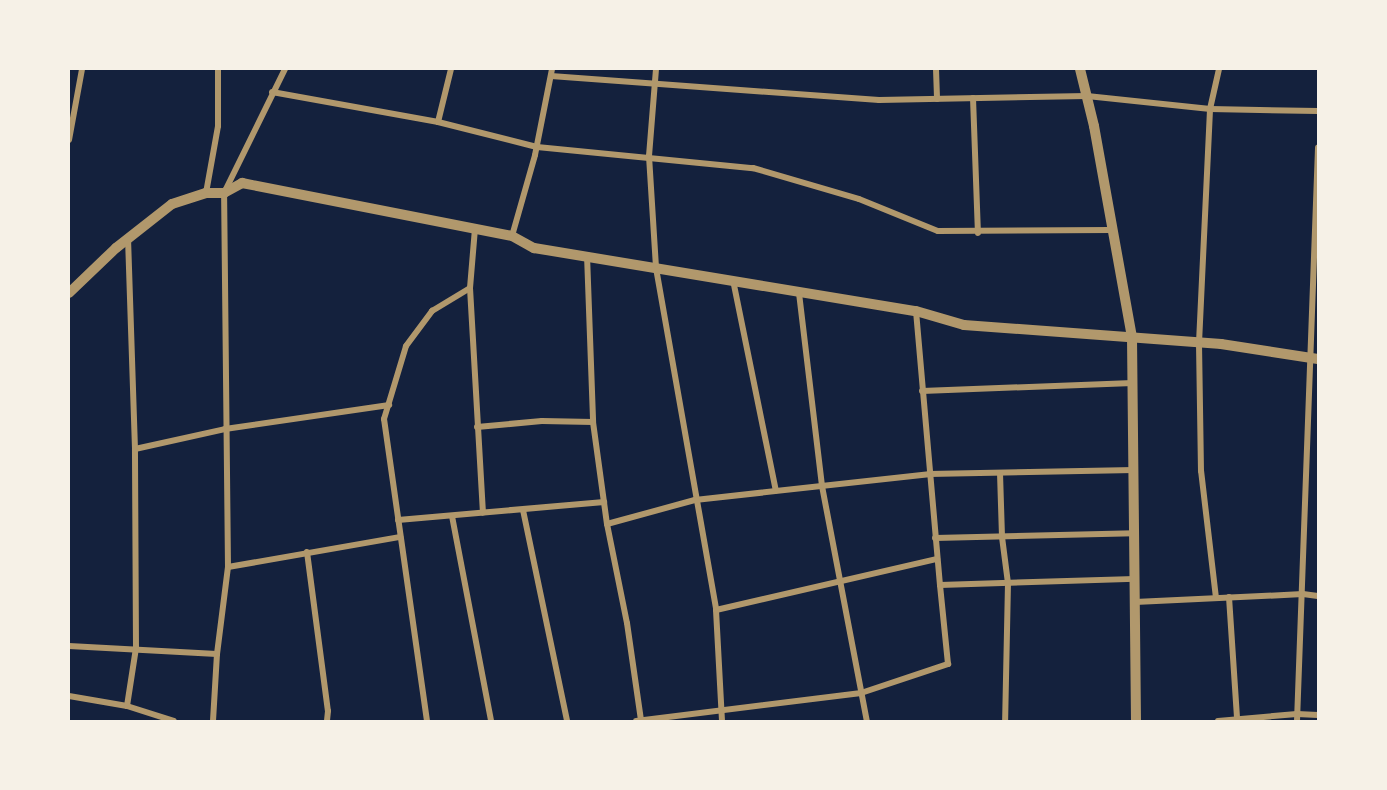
<!DOCTYPE html>
<style>
body{margin:0}
#map{position:relative;width:1387px;height:790px;overflow:hidden;background:#14213d;font-family:Inter,sans-serif}
div>[style]{position:absolute}
.minor>*{height:6px;margin:-3px;padding:0 3px;transform-origin:3px;border-radius:3px;background:#b1986c}
.tertiary>*{height:10px;margin:-5px;padding:0 5px;transform-origin:5px;border-radius:5px;background:#b1986c}
span{translate:-50% -50%;white-space:nowrap;text-align:center;line-height:1.15;-webkit-text-stroke:5px #f6f1e7;paint-order:stroke}
.frame{position:absolute;inset:0;border:70px solid #f6f1e7;pointer-events:none}
</style>
<div id="map">
<div class="minor">
<i style="left:656px;top:69px;width:87px;rotate:94.6deg"></i>
<i style="left:649px;top:156px;width:112px;rotate:86.4deg"></i>
<i style="left:656px;top:268px;width:347px;rotate:80deg"></i>
<i style="left:716px;top:610px;width:111px;rotate:86.9deg"></i>
<i style="left:936px;top:69px;width:30px;rotate:88deg"></i>
<i style="left:551px;top:76px;width:329px;rotate:4.2deg"></i>
<i style="left:879px;top:100px;width:208px;rotate:-1.1deg"></i>
<i style="left:1087px;top:96px;width:124px;rotate:6deg"></i>
<i style="left:1210px;top:109px;width:108px;rotate:1.1deg"></i>
<i style="left:272px;top:92px;width:169px;rotate:10.2deg"></i>
<i style="left:438px;top:122px;width:102px;rotate:14.2deg"></i>
<i style="left:537px;top:147px;width:217px;rotate:5.6deg"></i>
<i style="left:753px;top:168px;width:110px;rotate:16.3deg"></i>
<i style="left:859px;top:199px;width:85px;rotate:22.1deg"></i>
<i style="left:938px;top:231px;width:173px;rotate:-0.3deg"></i>
<i style="left:973px;top:98px;width:135px;rotate:87.9deg"></i>
<i style="left:438px;top:122px;width:55px;rotate:-76.2deg"></i>
<i style="left:69px;top:140px;width:72px;rotate:-79.6deg"></i>
<i style="left:206px;top:193px;width:68px;rotate:-79.8deg"></i>
<i style="left:218px;top:126px;width:57px;rotate:-90deg"></i>
<i style="left:512px;top:236px;width:84px;rotate:-74.1deg"></i>
<i style="left:535px;top:155px;width:88px;rotate:-78.8deg"></i>
<i style="left:587px;top:255px;width:167px;rotate:87.9deg"></i>
<i style="left:593px;top:422px;width:103px;rotate:82.2deg"></i>
<i style="left:607px;top:524px;width:101px;rotate:78.6deg"></i>
<i style="left:627px;top:623px;width:98px;rotate:81.8deg"></i>
<i style="left:733px;top:280px;width:215px;rotate:78.5deg"></i>
<i style="left:470px;top:288px;width:225px;rotate:86.7deg"></i>
<i style="left:799px;top:293px;width:194px;rotate:83.2deg"></i>
<i style="left:822px;top:486px;width:239px;rotate:79.2deg"></i>
<i style="left:916px;top:311px;width:275px;rotate:85deg"></i>
<i style="left:940px;top:585px;width:195px;rotate:-1.8deg"></i>
<i style="left:922px;top:391px;width:211px;rotate:-2.2deg"></i>
<i style="left:477px;top:427px;width:65px;rotate:-5.3deg"></i>
<i style="left:542px;top:421px;width:51px;rotate:1.1deg"></i>
<i style="left:135px;top:449px;width:92px;rotate:-12.5deg"></i>
<i style="left:225px;top:429px;width:166px;rotate:-8.3deg"></i>
<i style="left:1000px;top:473px;width:64px;rotate:88.2deg"></i>
<i style="left:1002px;top:537px;width:46px;rotate:82.6deg"></i>
<i style="left:1008px;top:583px;width:138px;rotate:91.2deg"></i>
<i style="left:523px;top:510px;width:216px;rotate:78.2deg"></i>
<i style="left:452px;top:516px;width:209px;rotate:79.2deg"></i>
<i style="left:398px;top:520px;width:207px;rotate:-5deg"></i>
<i style="left:607px;top:524px;width:91px;rotate:-15.3deg"></i>
<i style="left:695px;top:500px;width:235px;rotate:-6.3deg"></i>
<i style="left:929px;top:474px;width:205px;rotate:-1.1deg"></i>
<i style="left:935px;top:538px;width:199px;rotate:-1.4deg"></i>
<i style="left:307px;top:552px;width:160px;rotate:82.5deg"></i>
<i style="left:328px;top:711px;width:10px;rotate:96deg"></i>
<i style="left:228px;top:567px;width:175px;rotate:-9.9deg"></i>
<i style="left:1229px;top:597px;width:122px;rotate:86.2deg"></i>
<i style="left:1216px;top:598px;width:128px;rotate:-96.7deg"></i>
<i style="left:1201px;top:471px;width:128px;rotate:-90.9deg"></i>
<i style="left:1199px;top:343px;width:234px;rotate:-87.3deg"></i>
<i style="left:1210px;top:109px;width:41px;rotate:-77.3deg"></i>
<i style="left:1135px;top:602px;width:168px;rotate:-2.7deg"></i>
<i style="left:1303px;top:594px;width:15px;rotate:8deg"></i>
<i style="left:716px;top:610px;width:227px;rotate:-13deg"></i>
<i style="left:69px;top:646px;width:148px;rotate:3.1deg"></i>
<i style="left:69px;top:696px;width:59px;rotate:9.8deg"></i>
<i style="left:127px;top:706px;width:49px;rotate:17.7deg"></i>
<i style="left:127px;top:706px;width:59px;rotate:-81.2deg"></i>
<i style="left:136px;top:648px;width:199px;rotate:-90.3deg"></i>
<i style="left:135px;top:449px;width:210px;rotate:-91.9deg"></i>
<i style="left:213px;top:721px;width:67px;rotate:-86.6deg"></i>
<i style="left:217px;top:654px;width:88px;rotate:-82.8deg"></i>
<i style="left:228px;top:567px;width:374px;rotate:-90.6deg"></i>
<i style="left:224px;top:193px;width:138px;rotate:-63.8deg"></i>
<i style="left:427px;top:721px;width:305px;rotate:-98.1deg"></i>
<i style="left:384px;top:419px;width:76px;rotate:-73.2deg"></i>
<i style="left:406px;top:346px;width:44px;rotate:-53.4deg"></i>
<i style="left:432px;top:311px;width:44px;rotate:-31.2deg"></i>
<i style="left:470px;top:288px;width:59px;rotate:-85.2deg"></i>
<i style="left:636px;top:721px;width:227px;rotate:-7.1deg"></i>
<i style="left:861px;top:693px;width:92px;rotate:-18.4deg"></i>
<i style="left:948px;top:664px;width:79px;rotate:-95.8deg"></i>
<i style="left:1218px;top:721px;width:79px;rotate:-5.1deg"></i>
<i style="left:1297px;top:714px;width:21px;rotate:3deg"></i>
<i style="left:1297px;top:721px;width:574px;rotate:-87.9deg"></i>
</div>
<div class="tertiary">
<i style="left:1080px;top:69px;width:59px;rotate:76.2deg"></i>
<i style="left:1094px;top:126px;width:215px;rotate:79.8deg"></i>
<i style="left:1132px;top:338px;width:383px;rotate:89.4deg"></i>
<i style="left:69px;top:293px;width:65px;rotate:-43.8deg"></i>
<i style="left:116px;top:248px;width:71px;rotate:-38.2deg"></i>
<i style="left:172px;top:204px;width:36px;rotate:-18deg"></i>
<i style="left:206px;top:193px;width:18px"></i>
<i style="left:224px;top:193px;width:21px;rotate:-29deg"></i>
<i style="left:242px;top:183px;width:275px;rotate:11.1deg"></i>
<i style="left:512px;top:236px;width:25px;rotate:29deg"></i>
<i style="left:534px;top:248px;width:387px;rotate:9.4deg"></i>
<i style="left:916px;top:311px;width:50px;rotate:16.3deg"></i>
<i style="left:964px;top:325px;width:258px;rotate:4.2deg"></i>
<i style="left:1221px;top:344px;width:98px;rotate:8.8deg"></i>
</div>
<div class="frame"></div>
</div>
